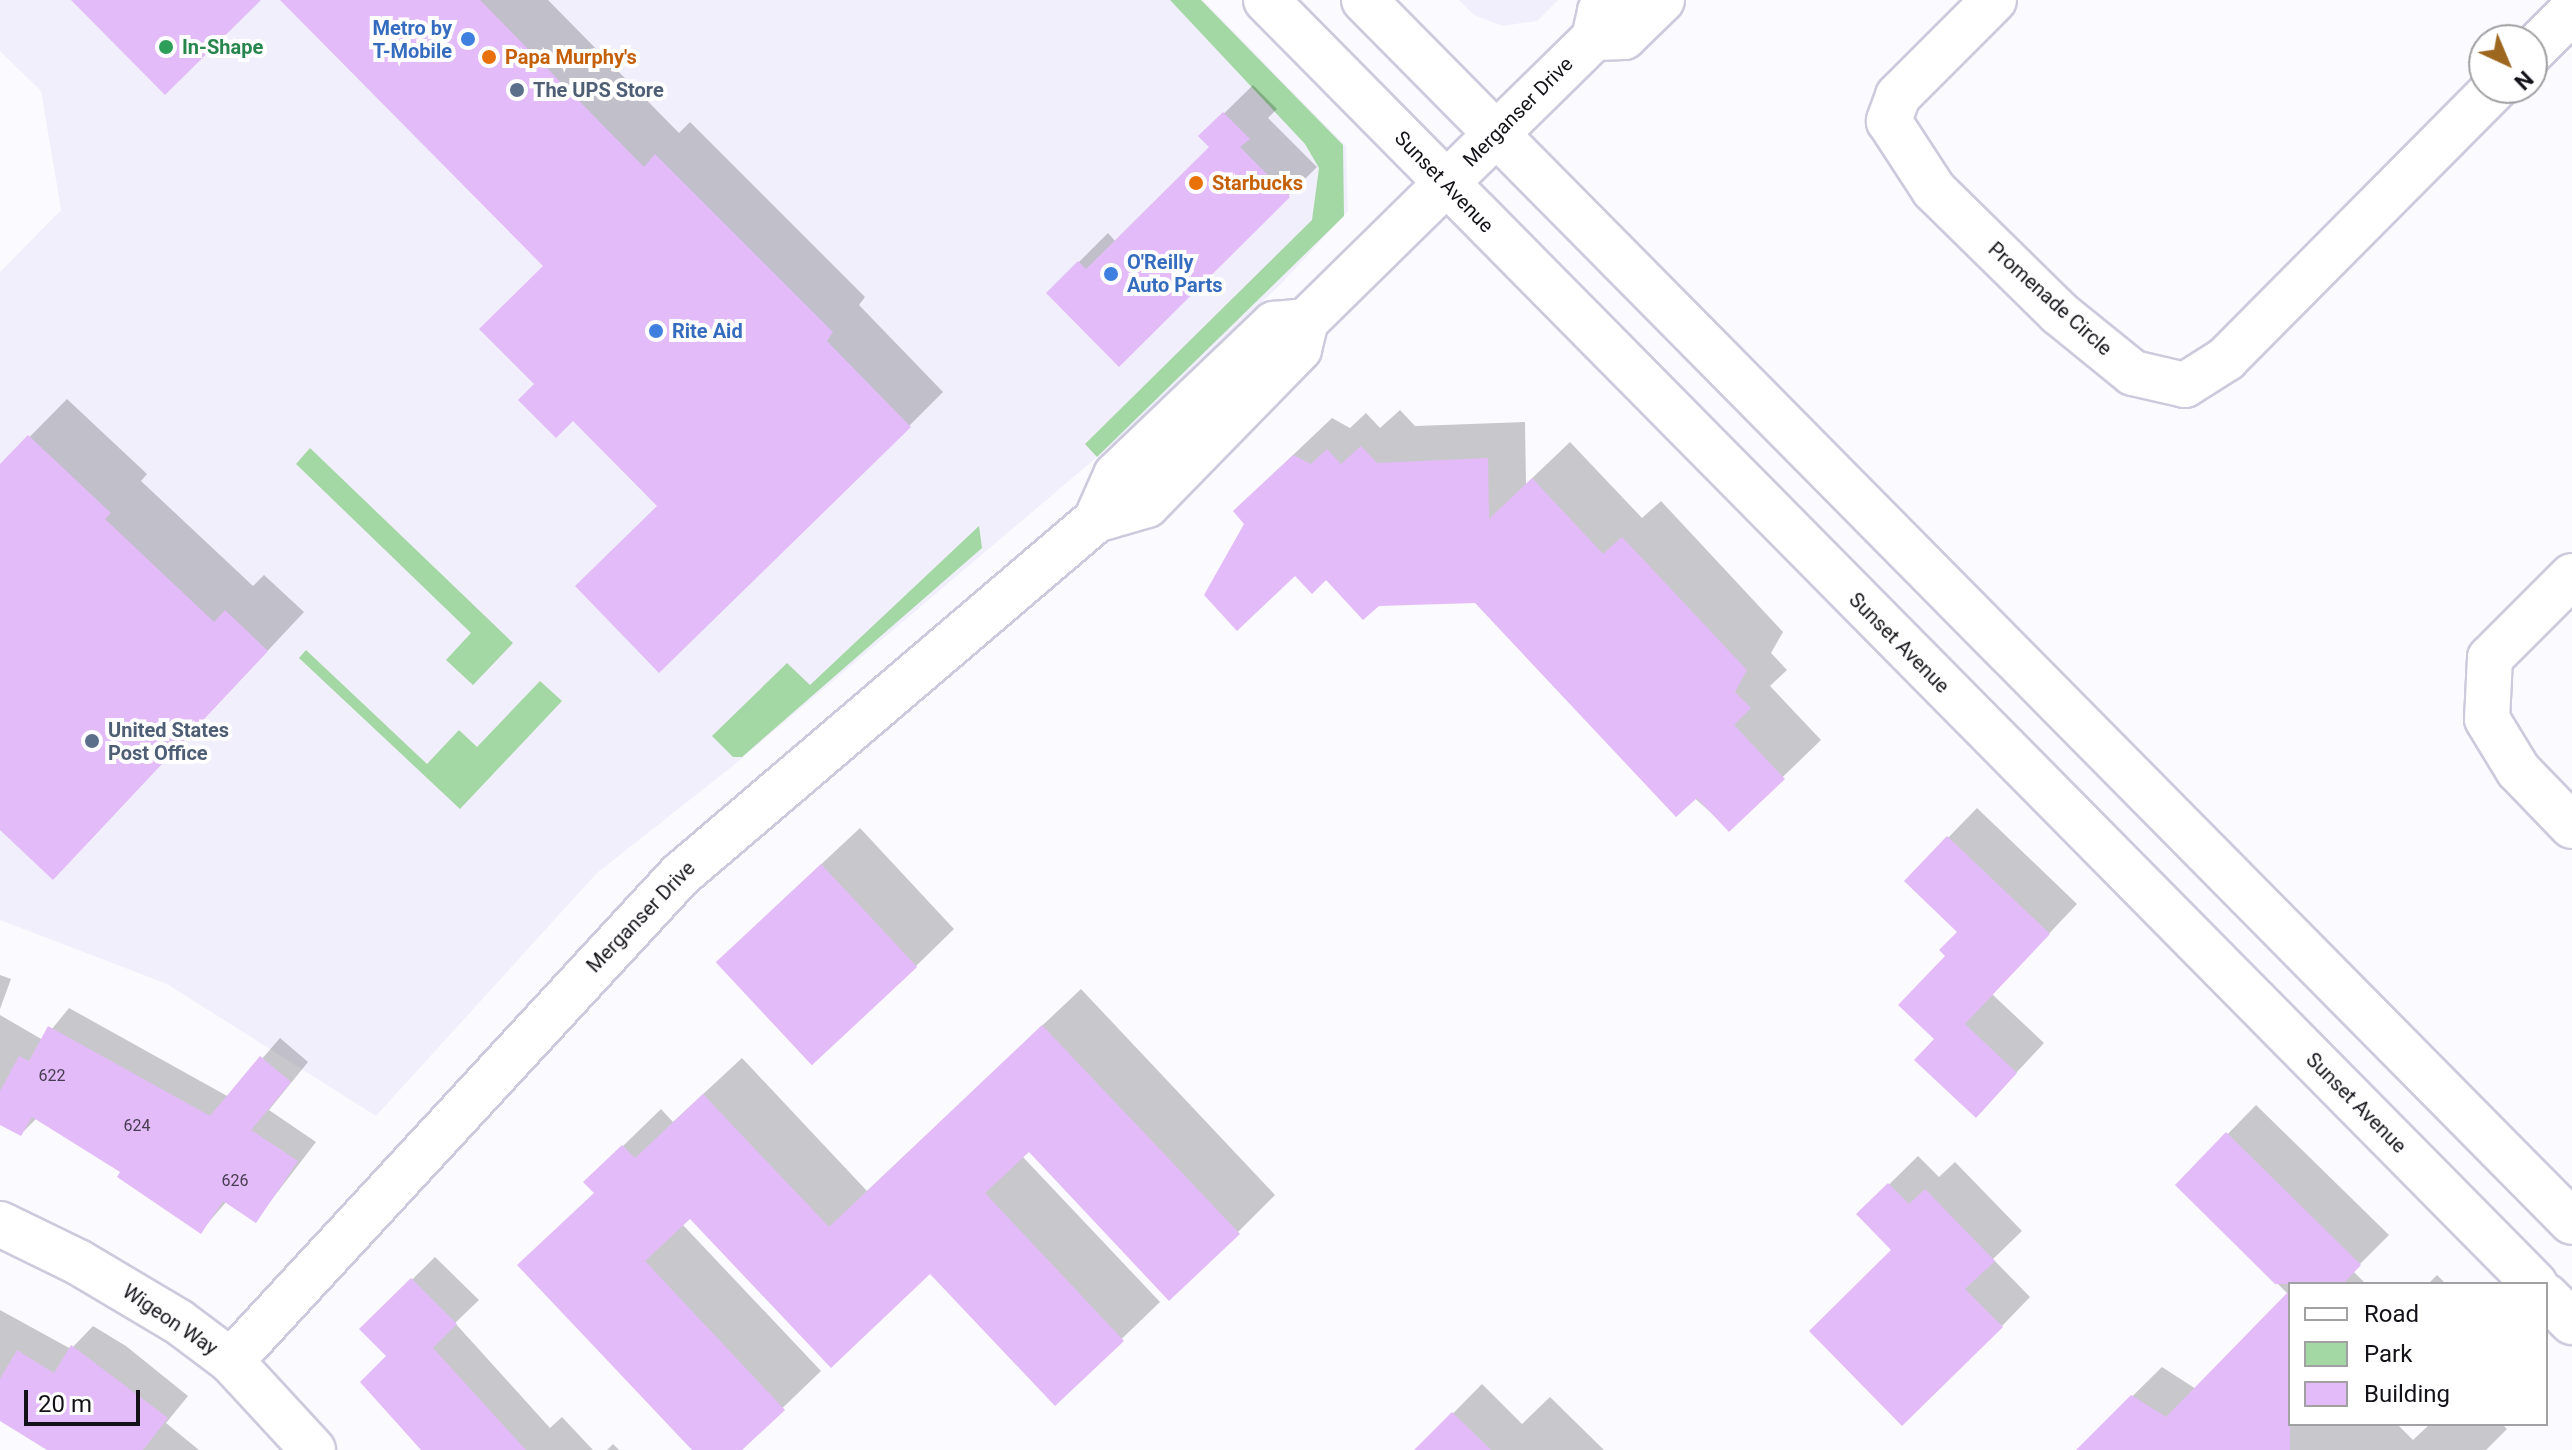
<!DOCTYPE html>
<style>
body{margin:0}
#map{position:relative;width:2572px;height:1450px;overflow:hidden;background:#fbfbff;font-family:Roboto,sans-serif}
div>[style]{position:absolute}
.commercial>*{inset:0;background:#f2effc}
.green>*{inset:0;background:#a3d7a4}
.shadow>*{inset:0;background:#0003}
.building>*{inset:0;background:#e3bbf8;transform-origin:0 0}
.roads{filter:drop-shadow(2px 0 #cdcadd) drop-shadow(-2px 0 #cdcadd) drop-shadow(0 2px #cdcadd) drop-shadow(0 -2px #cdcadd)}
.street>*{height:44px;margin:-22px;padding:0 22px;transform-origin:22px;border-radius:22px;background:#fff}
.secondary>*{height:44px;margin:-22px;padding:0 22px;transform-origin:22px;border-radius:22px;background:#fff}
.dots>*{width:22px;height:22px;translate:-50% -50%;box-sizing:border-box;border:4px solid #fff;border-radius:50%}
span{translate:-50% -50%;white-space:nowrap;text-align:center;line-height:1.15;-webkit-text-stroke:8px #fff;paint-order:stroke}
.number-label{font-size:16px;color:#473c50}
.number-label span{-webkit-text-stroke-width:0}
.shop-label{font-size:20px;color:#366cbe;font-weight:700}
.right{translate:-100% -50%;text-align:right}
.left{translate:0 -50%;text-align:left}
.leisure-label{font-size:20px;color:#27864d;font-weight:700}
.food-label{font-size:20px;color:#c56008;font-weight:700}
.service-label{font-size:20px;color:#4e5e75;font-weight:700}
.street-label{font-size:20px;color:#131218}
.legend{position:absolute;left:2288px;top:1282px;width:260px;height:144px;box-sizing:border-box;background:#fff;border:2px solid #a1a0a3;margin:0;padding:10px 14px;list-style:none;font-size:24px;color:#131218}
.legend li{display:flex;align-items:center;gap:16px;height:40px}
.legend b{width:40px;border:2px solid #a1a0a3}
.north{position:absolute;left:2468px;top:24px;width:80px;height:80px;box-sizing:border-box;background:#fff;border:2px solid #a1a0a3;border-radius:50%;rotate:136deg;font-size:22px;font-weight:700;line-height:32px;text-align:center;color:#131218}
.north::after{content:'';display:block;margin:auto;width:28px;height:36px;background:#9d6720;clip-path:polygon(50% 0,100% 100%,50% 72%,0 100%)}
.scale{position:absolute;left:24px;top:1390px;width:116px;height:36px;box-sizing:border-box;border:4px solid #131218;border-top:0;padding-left:10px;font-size:24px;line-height:28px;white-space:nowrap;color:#131218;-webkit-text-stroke:6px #fff;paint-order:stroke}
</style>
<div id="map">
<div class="commercial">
<i style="clip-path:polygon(0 0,1203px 0,1346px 146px,1348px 211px,1283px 282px,1116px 441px,734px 765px,597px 873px,376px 1116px,167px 984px,0 920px,0 272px,61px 210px,41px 91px,0 51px)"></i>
<i style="clip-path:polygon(1459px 0,1558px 0,1537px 21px,1503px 26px,1474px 15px)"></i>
</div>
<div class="green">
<i style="clip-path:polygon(1170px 0,1201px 0,1343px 145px,1344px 216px,1097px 457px,1085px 444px,1312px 220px,1319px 168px,1305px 144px)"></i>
<i style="clip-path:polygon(310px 448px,513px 643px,473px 685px,446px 660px,471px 633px,296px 464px)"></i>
<i style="clip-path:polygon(979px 526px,982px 548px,742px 757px,733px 757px,712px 736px,787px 663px,810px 685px)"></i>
<i style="clip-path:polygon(306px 650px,427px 764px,459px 730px,477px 747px,540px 681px,562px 701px,460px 809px,299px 658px)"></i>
</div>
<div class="shadow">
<i style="clip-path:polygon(283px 0,548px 0,679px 133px,690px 122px,865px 297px,859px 305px,943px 392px,909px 426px,660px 505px,536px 384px,546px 266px)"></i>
<i style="clip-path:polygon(1253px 85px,1277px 109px,1268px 118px,1317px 167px,1119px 364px,1048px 293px,1108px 233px,1116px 242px,1212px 147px,1201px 136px)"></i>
<i style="clip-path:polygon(67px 399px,147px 474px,141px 481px,253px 586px,264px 575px,304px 612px,90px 840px,0 827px,0 467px)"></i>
<i style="clip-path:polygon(1400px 410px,1415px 426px,1525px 422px,1526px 484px,1570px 442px,1642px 518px,1661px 501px,1783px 632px,1771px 653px,1787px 670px,1770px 686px,1821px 740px,1729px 829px,1476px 601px,1326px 578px,1273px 474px,1332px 418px,1350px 428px,1366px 413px,1380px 428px)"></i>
<i style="clip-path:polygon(1977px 808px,2077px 904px,1992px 994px,2044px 1043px,2004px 1086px,1937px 1039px,1948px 956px,1960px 932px,1906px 881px)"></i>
<i style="clip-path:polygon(860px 828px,954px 929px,916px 966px,756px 925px)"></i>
<i style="clip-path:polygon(0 975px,11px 979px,0 1009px)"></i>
<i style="clip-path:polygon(1081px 989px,1275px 1195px,1238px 1232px,1029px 1149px,1022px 1156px,1160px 1302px,1055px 1403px,930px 1271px,690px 1216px,682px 1224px,821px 1371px,739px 1450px,695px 1450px,596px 1192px,586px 1182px,661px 1109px,673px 1122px,742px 1058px,867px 1191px)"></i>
<i style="clip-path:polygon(69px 1008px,229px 1097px,280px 1038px,308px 1062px,269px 1110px,316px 1142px,256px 1220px,227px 1201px,201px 1231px,123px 1171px,37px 1118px,21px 1134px,0 1122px,0 1015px,43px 1040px)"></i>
<i style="clip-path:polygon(2256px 1105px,2389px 1235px,2353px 1271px,2366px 1284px,2290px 1284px,2290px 1424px,2397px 1424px,2413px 1440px,2430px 1424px,2502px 1424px,2507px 1429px,2486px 1450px,2078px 1450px,2162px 1367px,2196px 1389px,2289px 1295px,2178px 1185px)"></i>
<i style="clip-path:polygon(1918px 1156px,1939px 1177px,1955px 1162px,2022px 1231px,1993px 1259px,2030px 1297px,2002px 1326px,1894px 1249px,1859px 1214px)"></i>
<i style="clip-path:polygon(435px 1257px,479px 1300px,455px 1323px,550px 1428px,562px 1417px,593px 1450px,424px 1450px,389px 1356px,362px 1329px)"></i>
<i style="clip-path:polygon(2437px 1275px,2446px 1284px,2428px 1284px)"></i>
<i style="clip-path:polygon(0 1310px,71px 1349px,93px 1326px,126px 1346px,188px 1396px,166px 1423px,199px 1450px,51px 1450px,0 1419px)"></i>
<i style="clip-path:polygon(1482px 1384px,1522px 1424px,1550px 1397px,1604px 1450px,1417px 1450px)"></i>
<i style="clip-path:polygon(613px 1444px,619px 1450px,607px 1450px)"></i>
</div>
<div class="building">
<i style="clip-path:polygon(71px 0,261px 0,165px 95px)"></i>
<i style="clip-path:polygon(280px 0,480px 0,644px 167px,655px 154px,833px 332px,827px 341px,911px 427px,659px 673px,575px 586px,657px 506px,573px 421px,556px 438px,518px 400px,534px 384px,479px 329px,543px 266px)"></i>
<i style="clip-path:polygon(1223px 112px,1250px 139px,1240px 147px,1290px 197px,1119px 367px,1046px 293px,1078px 261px,1086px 269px,1209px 147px,1198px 136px)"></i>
<i style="clip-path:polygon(28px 435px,111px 513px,105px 519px,214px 622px,225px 610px,268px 651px,53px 880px,0 830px,0 464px)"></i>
<i style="clip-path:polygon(1361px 446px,1377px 463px,1488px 458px,1489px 519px,1532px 478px,1603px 554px,1622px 537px,1747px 670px,1735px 692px,1751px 708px,1734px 725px,1785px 779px,1729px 832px,1697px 798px,1676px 817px,1475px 603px,1379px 606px,1363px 620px,1326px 580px,1312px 594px,1295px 576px,1237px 631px,1204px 595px,1244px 524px,1233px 511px,1293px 455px,1311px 464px,1327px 449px,1341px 464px)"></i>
<i style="clip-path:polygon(1947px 836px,2050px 934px,1965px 1024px,2017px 1073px,1976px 1118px,1914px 1060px,1934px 1039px,1898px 1005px,1945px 956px,1939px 950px,1957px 932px,1904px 881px)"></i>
<i style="left:821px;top:864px;width:141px;height:144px;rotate:47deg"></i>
<i style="clip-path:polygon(1042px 1025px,1240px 1234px,1169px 1301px,1029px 1152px,985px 1193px,1124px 1341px,1055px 1406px,930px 1274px,831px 1368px,690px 1219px,645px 1261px,785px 1410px,742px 1450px,692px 1450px,517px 1265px,594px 1193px,583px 1182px,622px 1145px,635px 1158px,703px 1094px,829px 1227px)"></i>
<i style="clip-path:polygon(48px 1026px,210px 1116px,260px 1056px,291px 1082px,251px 1130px,298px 1161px,256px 1223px,223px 1201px,201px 1234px,117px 1177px,120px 1172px,32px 1117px,21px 1136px,0 1125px,0 1091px,19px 1056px,29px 1061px)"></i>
<i style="clip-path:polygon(2226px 1132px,2361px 1265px,2343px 1284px,2275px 1284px,2175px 1185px)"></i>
<i style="clip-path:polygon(1888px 1183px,1909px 1204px,1925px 1189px,1995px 1261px,1965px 1289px,2003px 1327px,1902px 1426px,1809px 1331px,1891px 1250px,1856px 1214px)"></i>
<i style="clip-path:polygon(411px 1278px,457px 1324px,433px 1348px,526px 1450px,421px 1450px,360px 1382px,386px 1356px,359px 1329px)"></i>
<i style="clip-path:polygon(2290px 1290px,2290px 1450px,2076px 1450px,2131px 1395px,2166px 1417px)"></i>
<i style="clip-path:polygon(71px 1345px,168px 1418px,143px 1450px,47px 1450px,0 1421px,0 1379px,17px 1350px,54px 1373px)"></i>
<i style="clip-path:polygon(1452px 1412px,1491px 1450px,1414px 1450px)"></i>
</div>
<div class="roads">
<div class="street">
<i style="left:1994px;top:0;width:136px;rotate:135deg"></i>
<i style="left:1898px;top:96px;width:27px;rotate:110deg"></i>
<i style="left:1889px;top:121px;width:82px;rotate:56.9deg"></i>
<i style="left:1934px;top:190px;width:175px;rotate:44.5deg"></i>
<i style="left:2059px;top:313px;width:95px;rotate:39deg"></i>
<i style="left:2133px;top:373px;width:53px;rotate:13deg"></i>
<i style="left:2185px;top:385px;width:49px;rotate:-32.4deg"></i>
<i style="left:2226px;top:359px;width:382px;rotate:-45.2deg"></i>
<i style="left:1594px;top:38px;width:30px;rotate:-2deg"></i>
<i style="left:1624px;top:37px;width:53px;rotate:-44.2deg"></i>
<i style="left:2532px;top:51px;width:57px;rotate:-45deg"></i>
<i style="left:1096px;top:520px;width:49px;rotate:-66deg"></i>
<i style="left:1116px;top:475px;width:219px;rotate:-43.7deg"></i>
<i style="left:1274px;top:324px;width:32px;rotate:-5deg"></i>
<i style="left:2572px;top:576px;width:116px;rotate:135deg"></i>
<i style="left:2490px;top:658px;width:61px;rotate:92.8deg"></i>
<i style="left:2487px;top:719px;width:60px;rotate:58.7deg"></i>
<i style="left:2518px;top:770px;width:78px;rotate:46deg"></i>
<i style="left:0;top:1224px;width:87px;rotate:26deg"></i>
<i style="left:78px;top:1262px;width:117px;rotate:30.7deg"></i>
<i style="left:179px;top:1322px;width:65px;rotate:36.9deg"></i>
<i style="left:231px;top:1361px;width:121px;rotate:47.3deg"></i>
<i style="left:231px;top:1361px;width:662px;rotate:-47.27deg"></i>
<i style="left:680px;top:875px;width:547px;rotate:-40.48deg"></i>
<i style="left:1096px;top:520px;width:53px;rotate:-16.4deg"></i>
<i style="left:1147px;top:505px;width:218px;rotate:-45.7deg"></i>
<i style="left:1299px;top:349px;width:29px;rotate:-76deg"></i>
<i style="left:1306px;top:321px;width:404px;rotate:-44.5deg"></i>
<i style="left:1594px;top:38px;width:28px;rotate:-77deg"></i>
<i style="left:1600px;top:11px;width:16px;rotate:-45deg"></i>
</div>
<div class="secondary">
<i style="left:1266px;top:0;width:1805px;rotate:45.34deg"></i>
<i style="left:1364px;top:0;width:1718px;rotate:45.33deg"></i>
<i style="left:2546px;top:1296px;width:37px;rotate:45deg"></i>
</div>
</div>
<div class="dots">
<i style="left:468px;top:39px;background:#3f7fe0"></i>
<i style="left:166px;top:47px;background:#2e9e5b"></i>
<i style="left:489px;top:57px;background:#e8710a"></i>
<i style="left:517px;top:90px;background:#5c6f8a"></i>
<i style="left:1196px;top:183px;background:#e8710a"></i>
<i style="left:1111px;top:274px;background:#3f7fe0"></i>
<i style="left:656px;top:331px;background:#3f7fe0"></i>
<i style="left:92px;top:741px;background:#5c6f8a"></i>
</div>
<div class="number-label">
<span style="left:52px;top:1076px">622</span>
<span style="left:137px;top:1126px">624</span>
<span style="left:235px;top:1181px">626</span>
</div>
<div class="shop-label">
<span class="right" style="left:452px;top:40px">Metro by<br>T-Mobile</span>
<span class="left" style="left:1127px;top:274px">O'Reilly<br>Auto Parts</span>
<span class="left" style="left:672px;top:331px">Rite Aid</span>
</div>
<div class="leisure-label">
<span class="left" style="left:182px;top:47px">In-Shape</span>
</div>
<div class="food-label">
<span class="left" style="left:505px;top:57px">Papa Murphy's</span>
<span class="left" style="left:1212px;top:183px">Starbucks</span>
</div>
<div class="service-label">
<span class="left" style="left:533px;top:90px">The UPS Store</span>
<span class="left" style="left:108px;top:742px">United States<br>Post Office</span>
</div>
<div class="street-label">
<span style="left:1518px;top:112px;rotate:-45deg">Merganser Drive</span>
<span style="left:1444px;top:182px;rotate:46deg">Sunset Avenue</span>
<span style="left:2050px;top:299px;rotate:42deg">Promenade Circle</span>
<span style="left:1899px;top:643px;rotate:45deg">Sunset Avenue</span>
<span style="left:641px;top:917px;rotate:-46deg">Merganser Drive</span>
<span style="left:2356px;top:1103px;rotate:45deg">Sunset Avenue</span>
<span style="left:170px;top:1320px;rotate:34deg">Wigeon Way</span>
</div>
<ul class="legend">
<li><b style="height:10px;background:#fff"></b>Road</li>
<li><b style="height:22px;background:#a3d7a4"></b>Park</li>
<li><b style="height:22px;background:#e3bbf8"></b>Building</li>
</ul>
<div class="north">N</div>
<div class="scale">20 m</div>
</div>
